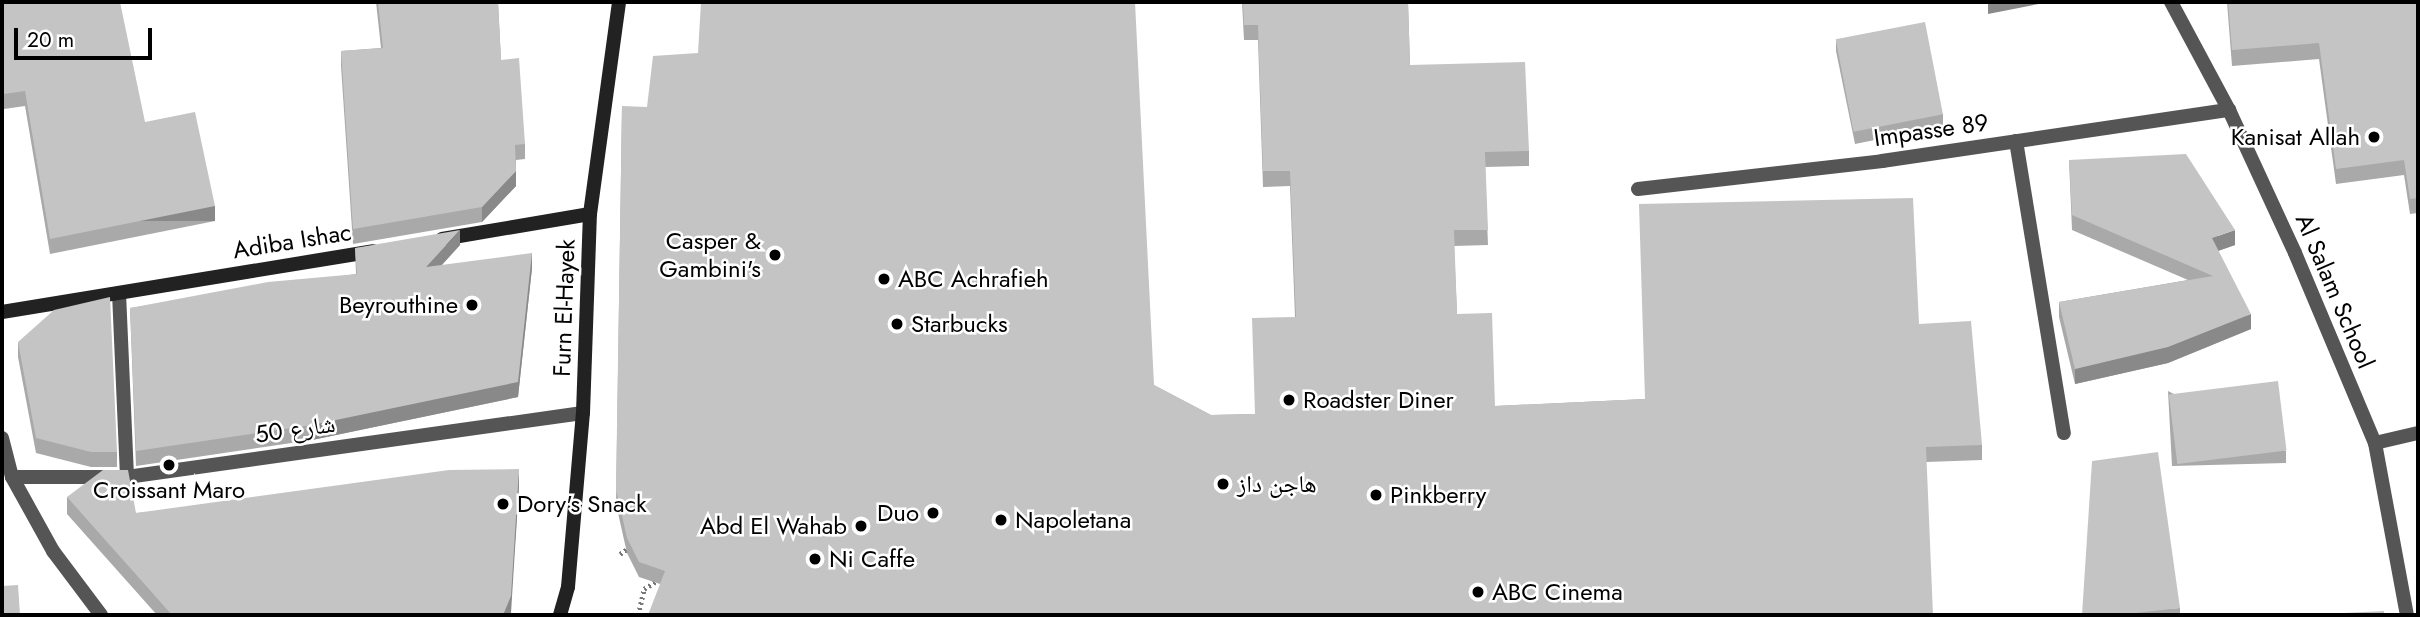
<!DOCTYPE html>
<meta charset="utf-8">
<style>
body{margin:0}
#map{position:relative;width:2420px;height:617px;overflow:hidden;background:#fff;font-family:Jost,"Noto Naskh Arabic",sans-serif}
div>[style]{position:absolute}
.path>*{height:4.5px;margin-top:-2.25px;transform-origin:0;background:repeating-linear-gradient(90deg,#777 0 2px,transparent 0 5.5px)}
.lane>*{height:14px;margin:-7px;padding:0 7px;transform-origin:7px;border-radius:7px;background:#555}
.street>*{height:14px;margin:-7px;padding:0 7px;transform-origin:7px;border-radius:7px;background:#555}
.secondary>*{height:14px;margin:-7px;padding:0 7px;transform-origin:7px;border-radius:7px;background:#222}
.wall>*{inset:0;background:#a9a9a9}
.shaded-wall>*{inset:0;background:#898989;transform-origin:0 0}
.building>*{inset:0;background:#c4c4c4;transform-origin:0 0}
.dots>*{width:19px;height:19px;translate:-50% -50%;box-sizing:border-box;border:4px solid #fff;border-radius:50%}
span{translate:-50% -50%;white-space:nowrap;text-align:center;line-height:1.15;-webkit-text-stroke:5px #fff;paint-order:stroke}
.street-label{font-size:24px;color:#000}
.poi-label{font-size:24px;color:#000}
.right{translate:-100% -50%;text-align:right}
.left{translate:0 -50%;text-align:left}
.frame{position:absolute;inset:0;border:4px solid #000;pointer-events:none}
.scale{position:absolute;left:14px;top:28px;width:138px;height:32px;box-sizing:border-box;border:4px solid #000;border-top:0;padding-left:9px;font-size:21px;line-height:24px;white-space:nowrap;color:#000;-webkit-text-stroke:5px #fff;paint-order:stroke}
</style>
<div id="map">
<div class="path">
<i style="left:620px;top:554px;width:12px;rotate:-35deg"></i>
<i style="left:638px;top:615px;width:27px;rotate:-77deg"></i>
<i style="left:644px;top:589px;width:19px;rotate:-32deg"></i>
</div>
<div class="lane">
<i style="left:2375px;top:443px;width:44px;rotate:-13.1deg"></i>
</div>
<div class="street">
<i style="left:2171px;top:2px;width:123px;rotate:61.8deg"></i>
<i style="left:2229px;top:110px;width:157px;rotate:65.2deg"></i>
<i style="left:2295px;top:253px;width:206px;rotate:67.2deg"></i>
<i style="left:2375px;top:443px;width:175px;rotate:79.5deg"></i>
<i style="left:2016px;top:141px;width:296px;rotate:80.7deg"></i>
<i style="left:1638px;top:189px;width:246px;rotate:-6.5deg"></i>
<i style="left:1882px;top:161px;width:351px;rotate:-8.4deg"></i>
<i style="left:119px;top:293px;width:184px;rotate:87.5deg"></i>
<i style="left:2px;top:438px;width:40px;rotate:75.6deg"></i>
<i style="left:12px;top:477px;width:85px;rotate:61deg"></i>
<i style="left:53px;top:551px;width:80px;rotate:53.1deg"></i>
<i style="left:12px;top:477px;width:115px"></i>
<i style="left:127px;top:477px;width:460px;rotate:-8deg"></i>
</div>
<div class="secondary">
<i style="left:442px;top:239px;width:150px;rotate:-9.6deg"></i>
<i style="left:2px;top:312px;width:376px;rotate:-9.3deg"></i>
<i style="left:560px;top:615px;width:29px;rotate:-74deg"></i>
<i style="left:568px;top:587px;width:175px;rotate:-85.1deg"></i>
<i style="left:583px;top:413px;width:199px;rotate:-88deg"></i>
<i style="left:590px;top:214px;width:214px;rotate:-82.2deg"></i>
</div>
<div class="wall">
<i style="clip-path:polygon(2px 2px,145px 122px,215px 221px,50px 254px,25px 106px,4px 109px,2px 98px)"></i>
<i style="clip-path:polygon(376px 2px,498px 2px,501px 60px,525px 144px,525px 159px,516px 160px,516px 186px,482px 222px,353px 244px,341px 66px,341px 51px,381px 48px)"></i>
<i style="clip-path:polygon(1242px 2px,1408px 2px,1410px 65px,1529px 151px,1529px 166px,1485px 167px,1488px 245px,1454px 246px,1457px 314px,1495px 406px,1645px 399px,1919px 324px,1982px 445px,1982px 460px,1926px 462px,660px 584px,639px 577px,627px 553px,616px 504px,622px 106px,1211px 415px,1255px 414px,1295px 317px,1290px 186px,1263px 187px,1258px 40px,1244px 40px)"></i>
<i style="clip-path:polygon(2227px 2px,2418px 2px,2418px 213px,2410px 214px,2404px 175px,2336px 184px,2319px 59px,2232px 66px)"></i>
<i style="clip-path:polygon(1836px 40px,1943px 114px,1943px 126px,1855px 144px,1836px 51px)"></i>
<i style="clip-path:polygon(2069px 160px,2235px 245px,2218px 251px,2251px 329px,2168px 363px,2075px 384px,2059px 317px,2059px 302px,2188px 280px,2072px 230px)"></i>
<i style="clip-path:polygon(460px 245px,442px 265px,532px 268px,518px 397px,312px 440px,136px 466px,130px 308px,356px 274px,355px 248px)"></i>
<i style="clip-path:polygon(18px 342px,117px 452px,117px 467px,91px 467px,36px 453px,18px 357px)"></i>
<i style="clip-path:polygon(2168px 391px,2286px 451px,2286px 463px,2172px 466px)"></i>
<i style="clip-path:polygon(519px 486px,510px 615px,157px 615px,67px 514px,67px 497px,136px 513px)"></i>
<i style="clip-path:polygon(2180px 608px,2180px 615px,2082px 615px)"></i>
</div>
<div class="shaded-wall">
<i style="clip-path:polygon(1992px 2px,2049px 2px,1988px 14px,1988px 3px)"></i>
<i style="clip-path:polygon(516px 171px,516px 186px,482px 222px,482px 207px)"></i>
<i style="left:215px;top:206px;width:15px;height:168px;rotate:90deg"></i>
<i style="clip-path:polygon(460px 230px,460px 245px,426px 282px,426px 267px)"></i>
<i style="clip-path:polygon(2235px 230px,2235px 245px,2212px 253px,2212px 238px)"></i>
<i style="clip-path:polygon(532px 253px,532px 268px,518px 397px,312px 440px,312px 425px)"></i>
<i style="clip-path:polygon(2251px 314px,2251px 329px,2168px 363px,2075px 384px,2075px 369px)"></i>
<i style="clip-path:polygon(519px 469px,519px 486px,511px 613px,510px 615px,503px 615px)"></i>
</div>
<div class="building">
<i style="clip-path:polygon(2px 2px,120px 2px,145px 122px,195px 112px,215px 206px,50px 239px,25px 91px,4px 94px,2px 83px)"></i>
<i style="clip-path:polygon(378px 2px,498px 2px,501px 60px,519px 58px,525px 144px,515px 145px,516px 171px,482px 207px,353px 229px,341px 51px,383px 48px)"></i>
<i style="clip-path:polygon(701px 2px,1135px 2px,1154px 385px,1211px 415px,1255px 414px,1252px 318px,1296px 317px,1290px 171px,1263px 171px,1258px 25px,1244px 25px,1243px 2px,1408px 2px,1410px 65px,1525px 62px,1529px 151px,1485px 152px,1488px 230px,1454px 230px,1457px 314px,1492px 313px,1495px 406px,1645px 399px,1639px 204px,1913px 198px,1919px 324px,1971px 321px,1982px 445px,1926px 447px,1933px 615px,648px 615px,665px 571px,639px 562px,627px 538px,616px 489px,622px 106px,647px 107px,653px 56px,698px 53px)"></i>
<i style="clip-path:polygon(2228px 2px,2418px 2px,2418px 198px,2410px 199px,2404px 160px,2336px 169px,2319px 43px,2232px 50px)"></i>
<i style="left:1925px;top:22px;width:94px;height:91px;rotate:79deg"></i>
<i style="clip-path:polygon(2186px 154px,2235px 230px,2212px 238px,2251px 314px,2168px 347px,2075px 369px,2059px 302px,2213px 276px,2072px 215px,2069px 160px)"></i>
<i style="clip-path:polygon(460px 230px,426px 267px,532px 253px,518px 382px,312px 425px,136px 451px,130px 308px,268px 282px,357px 274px,355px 248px)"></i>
<i style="clip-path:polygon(110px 297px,117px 452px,91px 452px,36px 438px,18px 342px,54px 310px)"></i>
<i style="left:2278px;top:381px;width:70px;height:110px;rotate:83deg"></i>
<i style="clip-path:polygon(2158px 452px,2180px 608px,2118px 615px,2082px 615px,2092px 461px)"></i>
<i style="clip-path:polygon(519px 469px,511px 596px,503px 615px,172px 615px,67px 497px,103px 470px,128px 470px,136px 513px,449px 470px)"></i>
<i style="clip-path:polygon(18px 585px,20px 615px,2px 615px,2px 586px)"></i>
<i style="clip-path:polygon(2384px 611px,2384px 615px,2344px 615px,2344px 613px)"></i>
</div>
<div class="dots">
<i style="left:2374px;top:137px;background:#000"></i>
<i style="left:775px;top:255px;background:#000"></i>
<i style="left:884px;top:279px;background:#000"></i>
<i style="left:472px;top:305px;background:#000"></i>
<i style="left:897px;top:324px;background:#000"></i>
<i style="left:1289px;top:400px;background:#000"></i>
<i style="left:169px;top:465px;background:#000"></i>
<i style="left:1223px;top:484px;background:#000"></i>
<i style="left:1376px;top:495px;background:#000"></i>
<i style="left:503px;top:504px;background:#000"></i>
<i style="left:933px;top:513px;background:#000"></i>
<i style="left:1001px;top:520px;background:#000"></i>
<i style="left:861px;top:526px;background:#000"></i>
<i style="left:815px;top:559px;background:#000"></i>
<i style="left:1478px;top:592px;background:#000"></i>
</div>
<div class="street-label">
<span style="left:1931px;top:130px;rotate:-8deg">Impasse 89</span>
<span style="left:292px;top:241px;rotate:-9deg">Adiba Ishac</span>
<span style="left:2335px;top:291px;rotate:67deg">Al Salam School</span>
<span style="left:564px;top:308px;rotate:-88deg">Furn El-Hayek</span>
<span style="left:295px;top:429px;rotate:-8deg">شارع 50</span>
</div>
<div class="poi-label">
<span class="right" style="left:2360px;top:137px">Kanisat Allah</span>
<span class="right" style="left:761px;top:255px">Casper &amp;<br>Gambini's</span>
<span class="left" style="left:898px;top:279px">ABC Achrafieh</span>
<span class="right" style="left:458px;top:305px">Beyrouthine</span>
<span class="left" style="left:911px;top:324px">Starbucks</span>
<span class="left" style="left:1303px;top:400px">Roadster Diner</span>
<span class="left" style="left:1237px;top:484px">هاجن داز</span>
<span style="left:169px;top:490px">Croissant Maro</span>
<span class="left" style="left:1390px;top:495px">Pinkberry</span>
<span class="left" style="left:517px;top:504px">Dory's Snack</span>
<span class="right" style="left:919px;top:513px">Duo</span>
<span class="left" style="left:1015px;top:520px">Napoletana</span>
<span class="right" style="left:847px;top:526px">Abd El Wahab</span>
<span class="left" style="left:829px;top:559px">Ni Caffe</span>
<span class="left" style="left:1492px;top:592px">ABC Cinema</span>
</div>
<div class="frame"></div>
<div class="scale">20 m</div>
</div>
